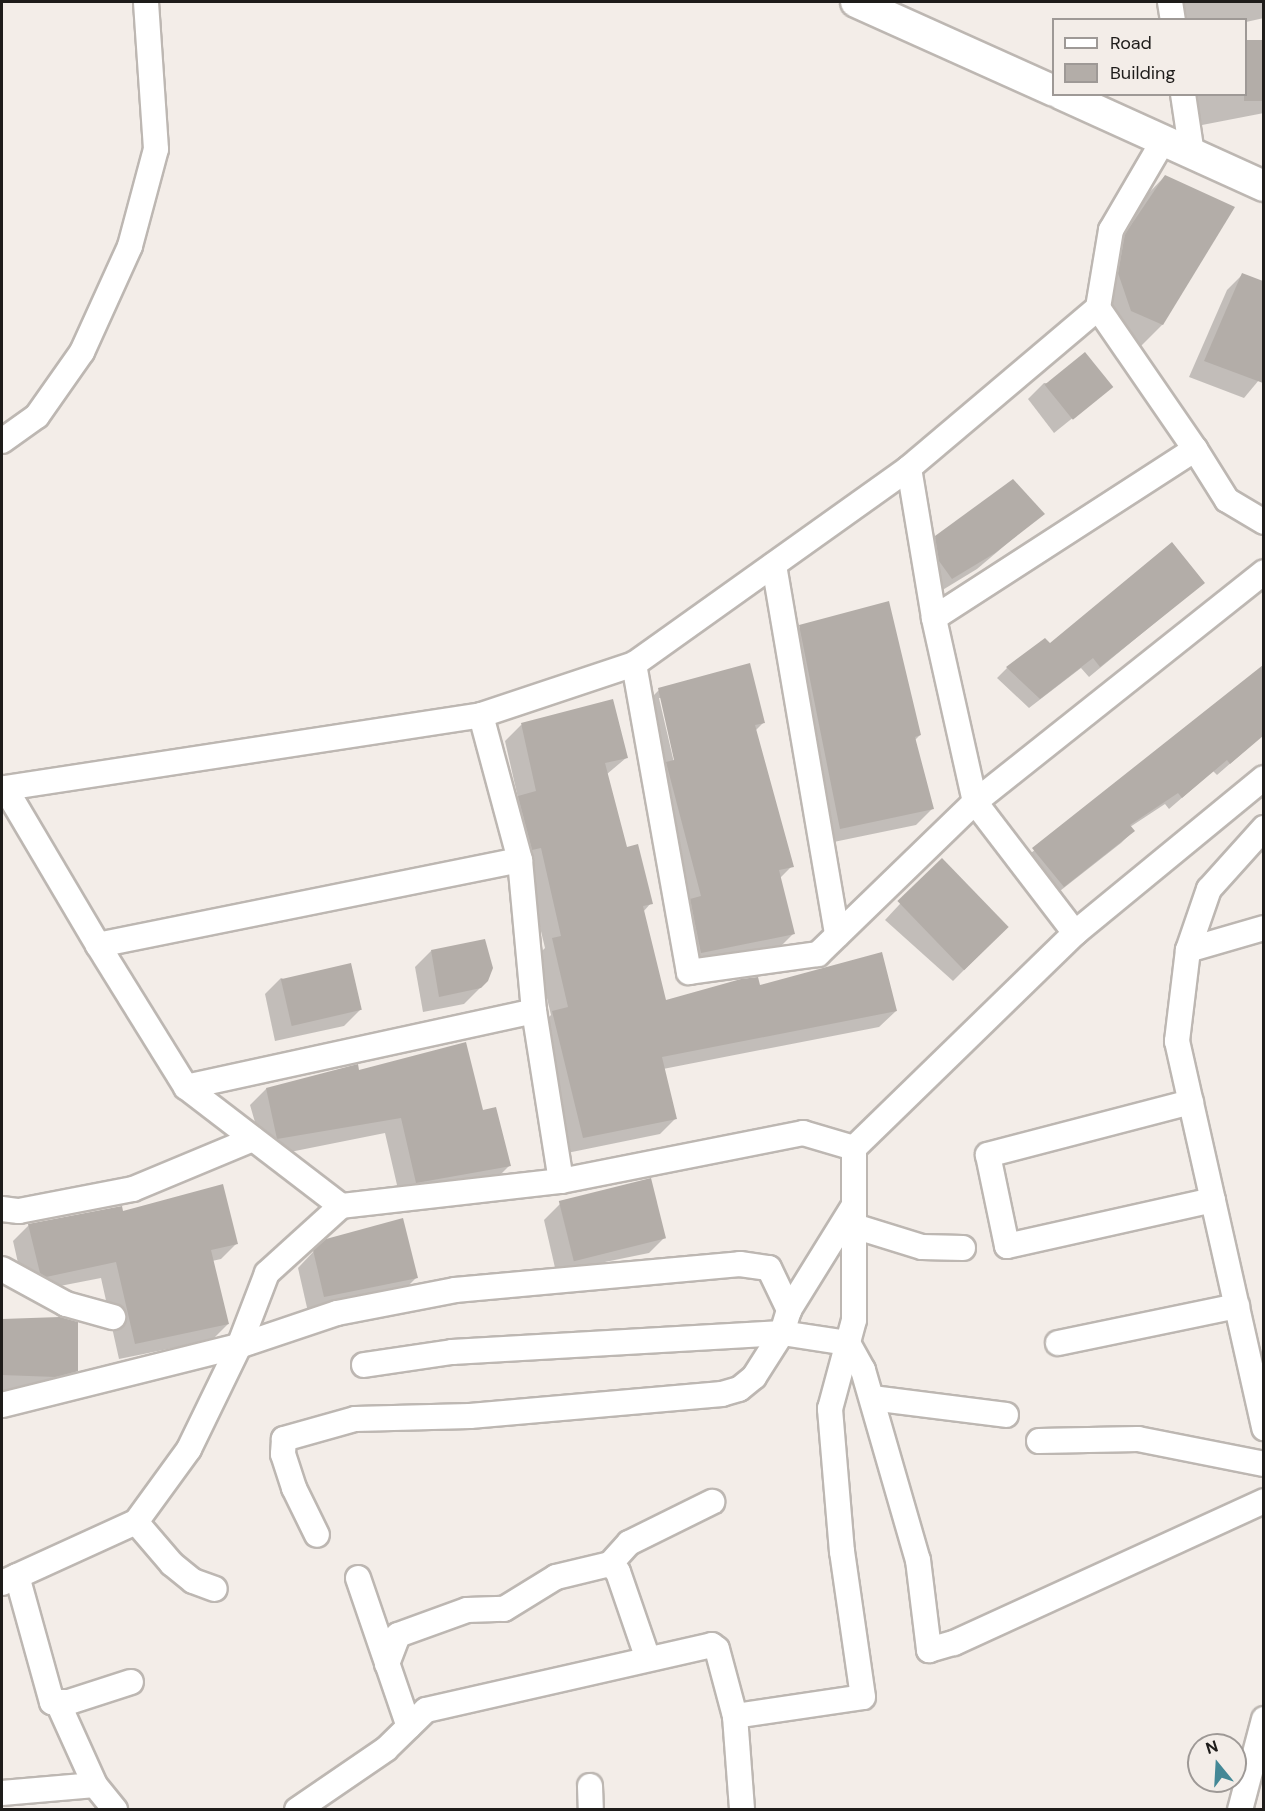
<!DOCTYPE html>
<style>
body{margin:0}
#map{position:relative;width:1265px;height:1811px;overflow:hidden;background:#f3ede8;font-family:"DM Sans",sans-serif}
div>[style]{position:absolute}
.shadow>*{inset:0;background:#0003}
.building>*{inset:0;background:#b3ada8;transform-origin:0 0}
.roads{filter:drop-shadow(2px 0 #bdb7b2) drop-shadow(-2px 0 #bdb7b2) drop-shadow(0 2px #bdb7b2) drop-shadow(0 -2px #bdb7b2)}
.minor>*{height:24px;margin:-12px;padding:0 12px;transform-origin:12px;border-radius:12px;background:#fff}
.tertiary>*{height:30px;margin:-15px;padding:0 15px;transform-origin:15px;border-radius:15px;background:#fff}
span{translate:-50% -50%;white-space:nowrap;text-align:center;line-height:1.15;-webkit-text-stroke:4.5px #f3ede8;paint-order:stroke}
.frame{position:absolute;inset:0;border:3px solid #1e1c1a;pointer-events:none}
.legend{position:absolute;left:1052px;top:18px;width:195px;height:78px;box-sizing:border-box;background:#f3ede8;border:2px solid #9e9996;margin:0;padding:8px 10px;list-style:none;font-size:18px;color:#1e1c1a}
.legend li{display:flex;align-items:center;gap:12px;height:30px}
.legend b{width:30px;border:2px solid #9e9996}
.north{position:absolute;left:1187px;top:1733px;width:60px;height:60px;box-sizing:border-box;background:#f3ede8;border:2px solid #9e9996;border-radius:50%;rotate:342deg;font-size:16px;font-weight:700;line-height:24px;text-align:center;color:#1e1c1a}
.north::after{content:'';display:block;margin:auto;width:21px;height:27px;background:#448896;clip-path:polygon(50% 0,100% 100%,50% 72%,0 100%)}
</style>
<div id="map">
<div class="shadow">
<i style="clip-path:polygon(1177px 2px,1264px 2px,1264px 18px,1246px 22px,1181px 20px)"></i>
<i style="clip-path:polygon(1264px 42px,1264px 113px,1202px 125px,1195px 94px,1246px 94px,1246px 47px)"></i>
<i style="clip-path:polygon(1165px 176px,1233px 208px,1162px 325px,1141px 346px,1110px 333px,1103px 261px,1144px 198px)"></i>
<i style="clip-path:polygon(1243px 274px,1264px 283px,1264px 374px,1244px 398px,1189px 377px,1227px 290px)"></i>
<i style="clip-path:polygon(1044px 383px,1111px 387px,1054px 433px,1028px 399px)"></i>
<i style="clip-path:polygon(1042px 514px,977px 569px,936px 594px,919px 553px,936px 537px)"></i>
<i style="clip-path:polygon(1203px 583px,1089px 677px,1081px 668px,1029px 708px,997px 678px,1007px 668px,1050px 646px)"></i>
<i style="clip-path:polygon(800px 627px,920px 735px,915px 740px,932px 809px,916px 825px,824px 844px,783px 643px)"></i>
<i style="clip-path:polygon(1264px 667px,1264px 734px,1217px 775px,1213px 771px,1169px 809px,1165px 804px,1130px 827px,1133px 831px,1121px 843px,1051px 898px,1021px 861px)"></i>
<i style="clip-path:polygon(evenodd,659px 690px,763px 723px,755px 731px,792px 866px,780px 878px,794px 933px,778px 949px,685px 968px,643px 706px,659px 690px,659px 698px,662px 698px,678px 767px,675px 767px,659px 698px)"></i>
<i style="clip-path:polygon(521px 725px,626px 758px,607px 774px,626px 849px,651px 903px,643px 912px,665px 1001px,759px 987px,896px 1011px,879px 1027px,663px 1069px,676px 1118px,660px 1134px,567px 1153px,537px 1029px,551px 1015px,537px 956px,545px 948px,525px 864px,502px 814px,518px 798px,505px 741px)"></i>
<i style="clip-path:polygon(926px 876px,1007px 927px,953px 981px,885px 920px)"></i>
<i style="clip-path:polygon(431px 951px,487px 981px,464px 1004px,423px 1012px,415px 967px)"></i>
<i style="clip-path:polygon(281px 978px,360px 1010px,344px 1026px,275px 1041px,265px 994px)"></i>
<i style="clip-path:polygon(358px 1072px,482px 1112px,509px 1166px,493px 1182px,400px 1198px,385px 1133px,265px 1157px,250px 1105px,266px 1089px)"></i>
<i style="clip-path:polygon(560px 1204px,665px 1237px,649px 1253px,556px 1272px,544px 1220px)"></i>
<i style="clip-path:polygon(122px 1213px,237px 1243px,221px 1259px,212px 1261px,228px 1324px,212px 1340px,119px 1359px,101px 1278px,29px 1292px,24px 1289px,13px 1241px,29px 1225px)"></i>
<i style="clip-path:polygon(314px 1251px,417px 1277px,401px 1293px,308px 1312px,298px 1268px)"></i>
<i style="clip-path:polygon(59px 1318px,77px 1371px,61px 1387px,38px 1392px,2px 1391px,2px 1320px)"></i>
</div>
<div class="building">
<i style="left:1263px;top:40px;width:61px;height:19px;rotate:90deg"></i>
<i style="clip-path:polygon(1165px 175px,1235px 207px,1163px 325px,1131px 311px,1118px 273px,1125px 234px)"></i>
<i style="clip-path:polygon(1242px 273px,1263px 281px,1263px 383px,1204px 361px)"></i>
<i style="left:1085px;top:352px;width:45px;height:52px;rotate:51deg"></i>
<i style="clip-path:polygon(1013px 479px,1045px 514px,995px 553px,952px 579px,939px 561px,935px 536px)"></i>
<i style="clip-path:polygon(1172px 542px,1205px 583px,1100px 667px,1093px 658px,1040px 699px,1006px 667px,1045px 638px,1050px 643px)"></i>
<i style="clip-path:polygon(889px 601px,921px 735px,915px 737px,934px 809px,840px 829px,799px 625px)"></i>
<i style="clip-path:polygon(750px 663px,765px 723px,755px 725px,794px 867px,779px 870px,795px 934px,701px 953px,690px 899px,701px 896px,666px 762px,674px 760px,658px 688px)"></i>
<i style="clip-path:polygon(1263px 665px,1263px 736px,1230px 764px,1227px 760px,1182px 798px,1178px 793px,1130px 825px,1135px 831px,1064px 887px,1032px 848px)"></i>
<i style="clip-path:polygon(613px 699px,628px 758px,605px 763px,627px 847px,638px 844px,653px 904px,643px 906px,666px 1000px,741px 979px,758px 977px,760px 985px,882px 952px,897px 1011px,662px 1057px,677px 1119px,583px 1138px,552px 1011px,568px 1007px,552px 938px,561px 936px,541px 848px,532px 850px,518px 796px,536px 791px,521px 723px)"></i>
<i style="left:942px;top:858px;width:96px;height:62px;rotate:46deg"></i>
<i style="clip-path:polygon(485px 939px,493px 968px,488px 981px,481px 988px,439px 997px,431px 950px)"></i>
<i style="left:351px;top:963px;width:48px;height:72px;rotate:77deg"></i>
<i style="clip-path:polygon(466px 1042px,483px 1110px,496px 1107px,511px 1166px,416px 1183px,401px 1118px,277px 1139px,266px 1088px,358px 1064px,359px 1070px)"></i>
<i style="left:651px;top:1178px;width:62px;height:95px;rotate:76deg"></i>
<i style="clip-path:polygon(223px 1184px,238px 1244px,211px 1250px,229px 1324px,135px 1344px,116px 1262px,46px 1277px,40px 1273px,28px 1224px,122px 1206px,123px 1211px)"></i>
<i style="clip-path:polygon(403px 1218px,418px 1278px,324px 1297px,313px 1250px,326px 1239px)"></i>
<i style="clip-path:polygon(60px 1317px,78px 1322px,78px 1371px,56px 1377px,2px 1375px,2px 1319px)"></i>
</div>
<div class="roads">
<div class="minor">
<i style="left:1170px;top:2px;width:18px;rotate:81deg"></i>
<i style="left:1183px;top:94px;width:61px;rotate:81.5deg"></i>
<i style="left:1163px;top:141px;width:103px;rotate:120.3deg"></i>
<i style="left:1111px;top:230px;width:79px;rotate:99.5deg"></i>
<i style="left:1098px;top:308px;width:248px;rotate:139.8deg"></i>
<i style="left:909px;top:468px;width:338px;rotate:144.5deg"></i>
<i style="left:634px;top:664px;width:313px;rotate:79.9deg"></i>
<i style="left:689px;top:972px;width:130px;rotate:-7.9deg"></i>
<i style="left:818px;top:954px;width:219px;rotate:-44.1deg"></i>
<i style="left:975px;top:802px;width:189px;rotate:-102.6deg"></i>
<i style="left:934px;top:618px;width:311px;rotate:-32.9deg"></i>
<i style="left:1195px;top:449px;width:60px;rotate:57.9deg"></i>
<i style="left:1227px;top:500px;width:43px;rotate:30.7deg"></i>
<i style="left:1098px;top:308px;width:171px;rotate:55.5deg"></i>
<i style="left:2px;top:441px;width:43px;rotate:-35.5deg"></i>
<i style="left:37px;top:416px;width:78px;rotate:-54.9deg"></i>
<i style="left:82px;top:352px;width:116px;rotate:-65.6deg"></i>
<i style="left:130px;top:246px;width:100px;rotate:-75deg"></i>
<i style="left:156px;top:149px;width:147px;rotate:-93.9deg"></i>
<i style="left:909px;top:468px;width:152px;rotate:80.5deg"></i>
<i style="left:774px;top:565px;width:375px;rotate:80.3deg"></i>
<i style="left:1264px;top:828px;width:82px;rotate:132deg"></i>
<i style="left:1209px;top:889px;width:65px;rotate:109deg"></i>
<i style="left:1188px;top:950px;width:92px;rotate:96.9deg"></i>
<i style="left:1177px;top:1041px;width:397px;rotate:77.3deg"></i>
<i style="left:1075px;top:933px;width:165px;rotate:-127.4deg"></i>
<i style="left:975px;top:802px;width:369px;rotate:-38.5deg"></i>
<i style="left:98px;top:945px;width:182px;rotate:-120.6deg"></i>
<i style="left:5px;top:788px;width:482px;rotate:-8.7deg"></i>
<i style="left:1188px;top:950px;width:79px;rotate:-16.1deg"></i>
<i style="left:186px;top:1087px;width:356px;rotate:-12.3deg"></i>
<i style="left:1191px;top:1102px;width:210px;rotate:165.4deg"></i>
<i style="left:988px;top:1155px;width:93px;rotate:78.2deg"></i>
<i style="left:1007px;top:1246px;width:211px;rotate:-12.6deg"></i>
<i style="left:561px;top:1181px;width:172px;rotate:-99deg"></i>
<i style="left:534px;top:1011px;width:152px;rotate:-95.3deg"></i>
<i style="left:520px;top:860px;width:150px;rotate:-105.1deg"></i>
<i style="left:481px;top:715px;width:161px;rotate:-18.4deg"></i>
<i style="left:341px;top:1206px;width:195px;rotate:-142.5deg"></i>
<i style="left:186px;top:1087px;width:167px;rotate:-121.8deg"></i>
<i style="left:98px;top:945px;width:430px;rotate:-11.4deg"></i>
<i style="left:2px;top:1209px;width:17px;rotate:7deg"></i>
<i style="left:19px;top:1211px;width:116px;rotate:-10.9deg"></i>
<i style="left:133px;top:1189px;width:130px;rotate:-22.6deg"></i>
<i style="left:854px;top:1226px;width:71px;rotate:17.2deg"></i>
<i style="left:922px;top:1247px;width:41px;rotate:1.4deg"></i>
<i style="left:2px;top:1269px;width:73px;rotate:28.7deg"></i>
<i style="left:66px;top:1304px;width:49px;rotate:15.5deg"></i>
<i style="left:789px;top:1310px;width:123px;rotate:-58.2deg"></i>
<i style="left:1058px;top:1343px;width:183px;rotate:-11.7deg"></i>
<i style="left:364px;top:1365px;width:89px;rotate:-8.4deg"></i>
<i style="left:452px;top:1352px;width:331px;rotate:-3.3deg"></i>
<i style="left:782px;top:1333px;width:67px;rotate:8.6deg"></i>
<i style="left:848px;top:1343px;width:31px;rotate:61deg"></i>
<i style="left:863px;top:1370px;width:198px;rotate:73.9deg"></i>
<i style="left:918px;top:1560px;width:91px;rotate:83deg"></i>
<i style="left:929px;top:1650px;width:26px;rotate:-16deg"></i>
<i style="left:954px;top:1643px;width:341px;rotate:-24.6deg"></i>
<i style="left:872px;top:1398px;width:135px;rotate:7.2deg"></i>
<i style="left:2px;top:1405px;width:244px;rotate:-14deg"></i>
<i style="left:239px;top:1346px;width:78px;rotate:-69deg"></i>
<i style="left:267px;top:1273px;width:100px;rotate:-42.2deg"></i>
<i style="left:341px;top:1206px;width:221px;rotate:-6.5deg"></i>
<i style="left:561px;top:1181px;width:247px;rotate:-11.2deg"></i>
<i style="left:803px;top:1133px;width:53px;rotate:16.4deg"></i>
<i style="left:854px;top:1148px;width:308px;rotate:-44.2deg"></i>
<i style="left:1075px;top:933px;width:244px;rotate:-39.4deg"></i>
<i style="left:1039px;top:1441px;width:99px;rotate:-1.2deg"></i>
<i style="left:1138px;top:1439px;width:128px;rotate:11.2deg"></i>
<i style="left:136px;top:1522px;width:55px;rotate:49.4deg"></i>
<i style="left:172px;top:1564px;width:27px;rotate:39deg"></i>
<i style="left:193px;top:1581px;width:23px;rotate:20deg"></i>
<i style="left:610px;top:1564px;width:28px;rotate:-48deg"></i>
<i style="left:629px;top:1543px;width:93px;rotate:-26.3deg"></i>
<i style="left:17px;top:1576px;width:131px;rotate:74.5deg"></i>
<i style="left:52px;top:1702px;width:17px"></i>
<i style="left:69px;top:1702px;width:65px;rotate:-17.9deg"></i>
<i style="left:358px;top:1578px;width:157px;rotate:71.1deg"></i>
<i style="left:2px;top:1583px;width:147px;rotate:-24.5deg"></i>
<i style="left:136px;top:1522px;width:90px;rotate:-54deg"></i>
<i style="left:189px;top:1449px;width:114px;rotate:-64.1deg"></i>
<i style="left:239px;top:1346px;width:103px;rotate:-18.6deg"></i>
<i style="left:337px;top:1313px;width:120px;rotate:-11deg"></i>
<i style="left:455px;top:1290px;width:286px;rotate:-5.2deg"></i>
<i style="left:740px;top:1264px;width:29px;rotate:8deg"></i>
<i style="left:769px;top:1268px;width:47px;rotate:64.5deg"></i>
<i style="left:789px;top:1310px;width:24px;rotate:107deg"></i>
<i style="left:782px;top:1333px;width:52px;rotate:122.5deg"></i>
<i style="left:754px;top:1377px;width:19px;rotate:141deg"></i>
<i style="left:739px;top:1389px;width:18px;rotate:164deg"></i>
<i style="left:722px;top:1394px;width:253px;rotate:175deg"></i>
<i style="left:470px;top:1416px;width:115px;rotate:178.5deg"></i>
<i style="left:355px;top:1419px;width:74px;rotate:164.3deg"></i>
<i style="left:284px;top:1439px;width:15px;rotate:94deg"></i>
<i style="left:283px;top:1454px;width:36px;rotate:72deg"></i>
<i style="left:294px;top:1488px;width:52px;rotate:63.9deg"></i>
<i style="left:387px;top:1664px;width:31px;rotate:-69deg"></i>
<i style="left:398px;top:1635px;width:73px;rotate:-19.9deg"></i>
<i style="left:467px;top:1610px;width:37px;rotate:-2deg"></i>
<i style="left:504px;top:1609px;width:61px;rotate:-31.6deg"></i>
<i style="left:556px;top:1577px;width:56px;rotate:-13.5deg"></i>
<i style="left:610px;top:1564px;width:11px;rotate:45deg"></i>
<i style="left:618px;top:1572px;width:92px;rotate:71deg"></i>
<i style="left:58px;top:1703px;width:90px;rotate:65.7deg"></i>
<i style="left:735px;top:1716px;width:129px;rotate:-8.4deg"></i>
<i style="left:863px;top:1697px;width:147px;rotate:-98.2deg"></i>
<i style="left:842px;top:1552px;width:144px;rotate:-94.8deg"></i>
<i style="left:830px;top:1409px;width:92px;rotate:-74.9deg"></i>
<i style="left:854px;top:1320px;width:172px;rotate:-90deg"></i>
<i style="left:590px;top:1786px;width:24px;rotate:88deg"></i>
<i style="left:2px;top:1793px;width:93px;rotate:-4.9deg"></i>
<i style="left:95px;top:1785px;width:32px;rotate:51deg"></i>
<i style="left:297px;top:1810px;width:108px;rotate:-34.4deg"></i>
<i style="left:386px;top:1749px;width:56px;rotate:-44.3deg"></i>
<i style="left:426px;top:1710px;width:293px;rotate:-12.8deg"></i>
<i style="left:712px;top:1645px;width:6px;rotate:39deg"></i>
<i style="left:717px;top:1649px;width:69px;rotate:75deg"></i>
<i style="left:735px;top:1716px;width:94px;rotate:85.7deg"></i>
<i style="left:1240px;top:1810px;width:94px;rotate:-75.2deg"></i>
</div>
<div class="tertiary">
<i style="left:856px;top:2px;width:217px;rotate:24.2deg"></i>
<i style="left:1061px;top:94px;width:223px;rotate:24.4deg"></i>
</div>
</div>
<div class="frame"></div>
<ul class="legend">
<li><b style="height:8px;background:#fff"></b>Road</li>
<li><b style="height:16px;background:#b3ada8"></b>Building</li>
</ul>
<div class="north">N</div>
</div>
